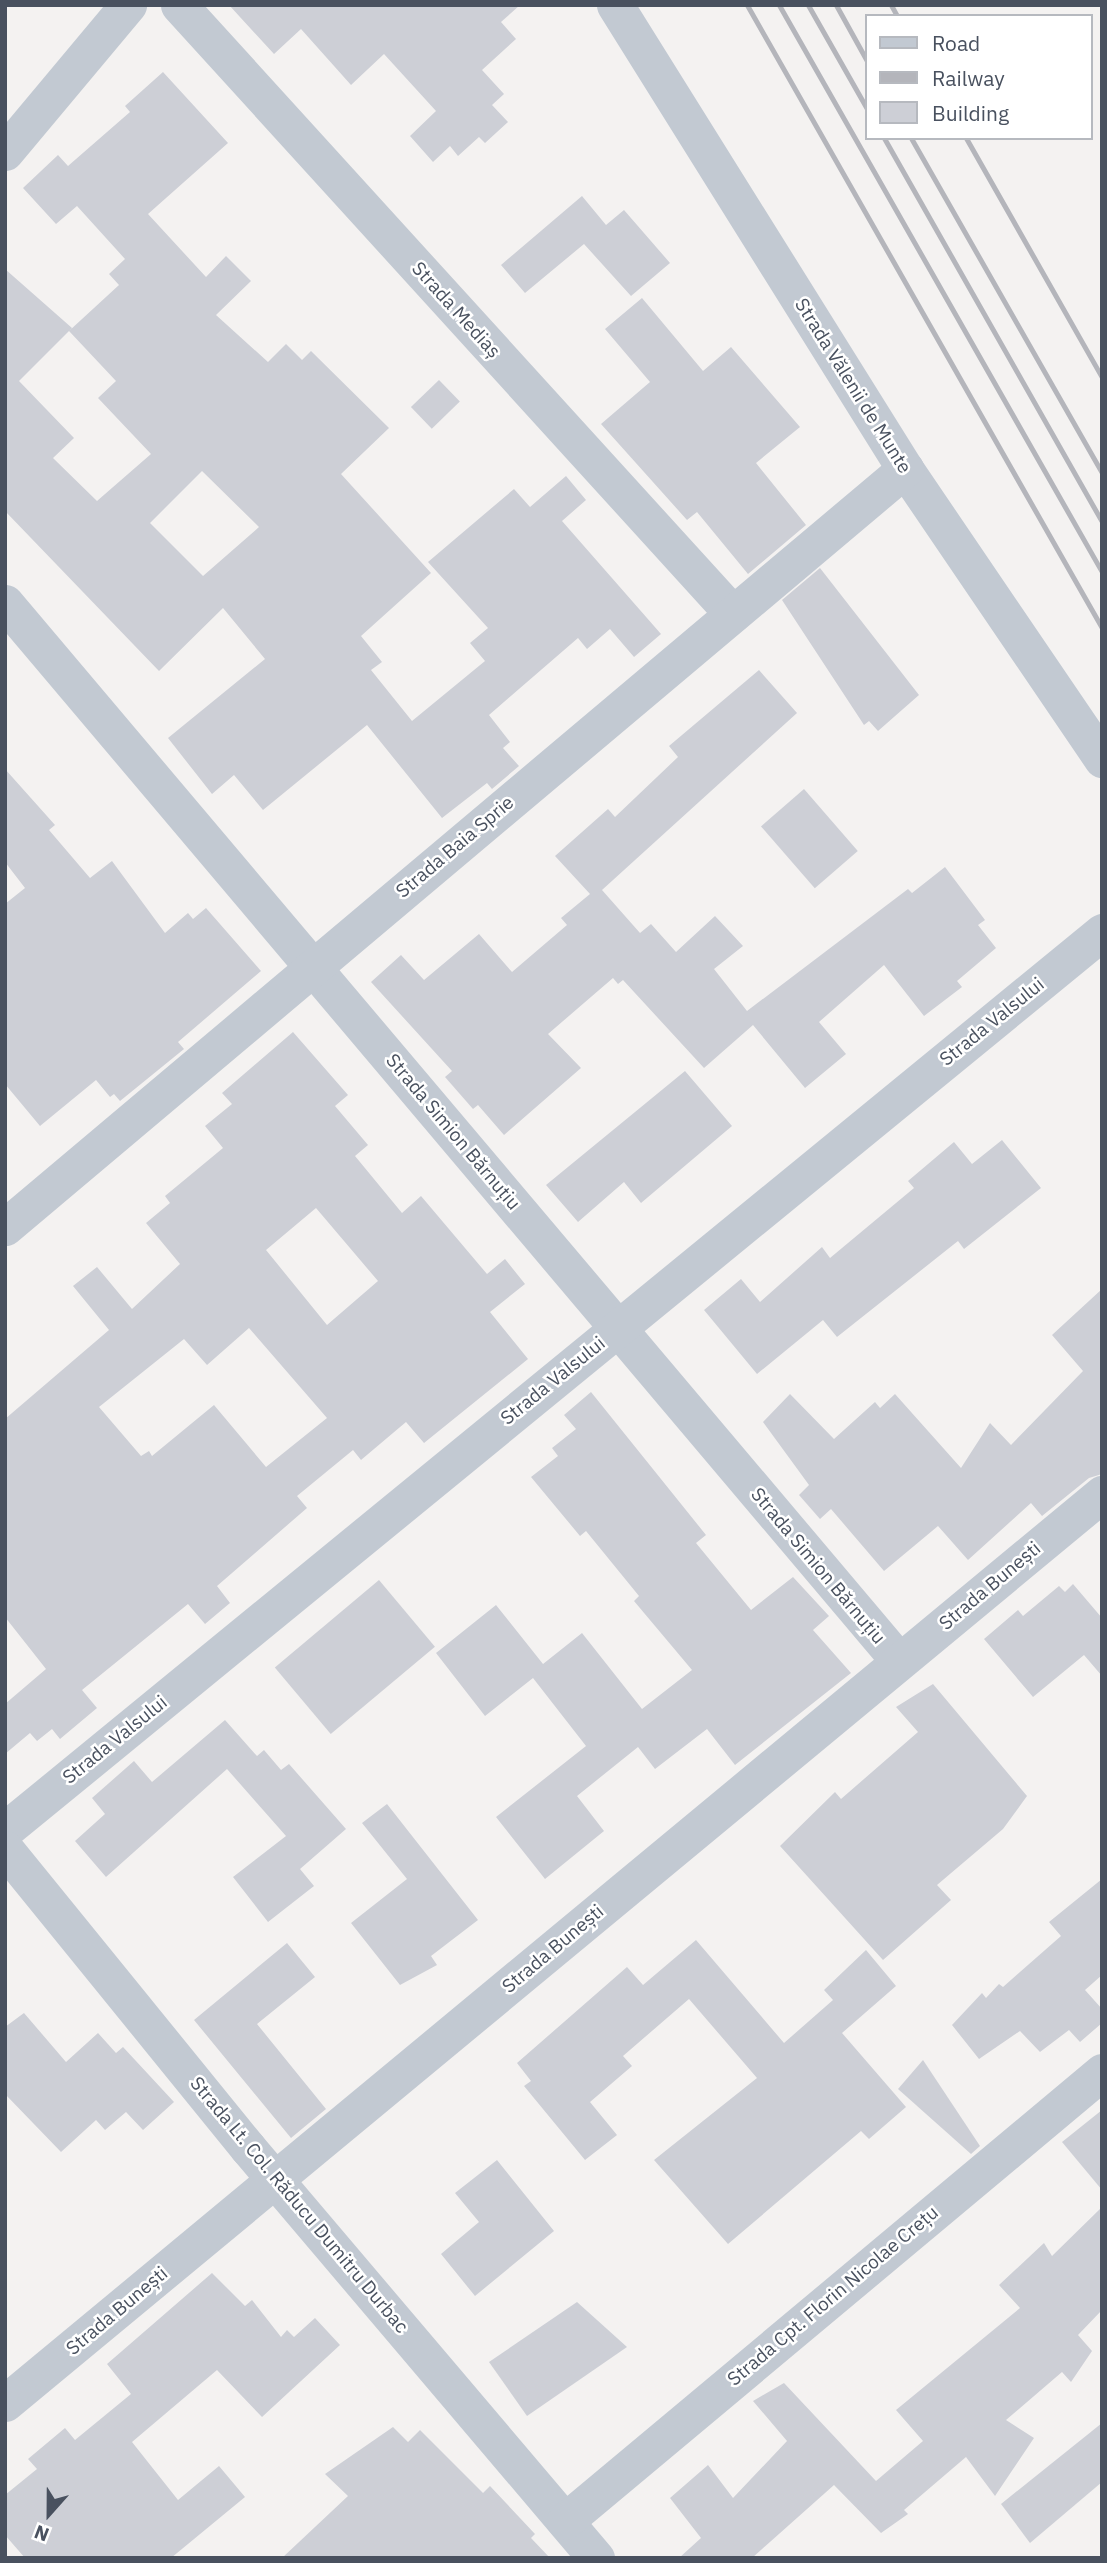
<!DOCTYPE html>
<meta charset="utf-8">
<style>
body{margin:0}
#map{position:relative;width:1107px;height:2563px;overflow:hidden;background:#f4f2f1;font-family:"IBM Plex Sans",sans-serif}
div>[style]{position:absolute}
.building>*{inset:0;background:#cdcfd6;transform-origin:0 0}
.street>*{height:37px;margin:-18.5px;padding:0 18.5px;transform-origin:18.5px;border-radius:18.5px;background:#c2c9d2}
.rail>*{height:5px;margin:-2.5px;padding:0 2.5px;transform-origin:2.5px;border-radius:2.5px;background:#b4b5bb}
span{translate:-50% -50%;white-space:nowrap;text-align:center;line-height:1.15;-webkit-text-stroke:5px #fff;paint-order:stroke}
.street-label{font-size:19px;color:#49515f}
.frame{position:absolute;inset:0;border:7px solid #49515f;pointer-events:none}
.legend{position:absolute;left:865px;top:14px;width:228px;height:126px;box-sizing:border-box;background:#fff;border:2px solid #b6b9bf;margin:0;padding:9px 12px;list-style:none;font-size:21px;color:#49515f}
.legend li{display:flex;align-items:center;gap:14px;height:35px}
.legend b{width:35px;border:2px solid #b6b9bf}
.north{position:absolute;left:14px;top:2479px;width:70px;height:70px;-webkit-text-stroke:5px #fff;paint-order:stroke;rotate:201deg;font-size:19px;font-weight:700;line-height:28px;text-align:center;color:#49515f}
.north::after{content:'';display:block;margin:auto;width:24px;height:32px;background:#49515f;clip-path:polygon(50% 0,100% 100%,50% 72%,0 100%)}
</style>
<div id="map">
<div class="building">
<i style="clip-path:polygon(229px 5px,520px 5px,501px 22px,516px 39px,482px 70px,504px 94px,492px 105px,508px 122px,485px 143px,479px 137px,458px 156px,450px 146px,433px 162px,410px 136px,436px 111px,384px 54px,351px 85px,301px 29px,274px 54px)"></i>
<i style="clip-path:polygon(evenodd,163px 72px,228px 143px,148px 214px,206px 277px,226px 256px,251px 281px,216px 315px,268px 362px,286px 344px,302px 360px,311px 351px,389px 428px,341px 474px,431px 573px,361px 636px,382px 662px,371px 670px,412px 721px,485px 661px,470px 643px,488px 628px,428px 562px,514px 489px,530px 507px,566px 476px,586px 500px,562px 521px,661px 634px,634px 657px,610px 629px,587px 649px,578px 638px,489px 715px,510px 742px,503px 748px,519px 766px,492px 789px,487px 783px,442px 818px,367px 725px,263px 810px,234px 775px,212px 794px,168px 738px,265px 659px,223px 608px,159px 671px,5px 511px,5px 269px,72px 328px,19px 381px,74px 438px,53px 458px,97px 501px,151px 454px,98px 398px,116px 381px,69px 331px,119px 285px,109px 274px,125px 259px,77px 206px,56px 224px,23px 188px,58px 155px,68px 166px,130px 112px,125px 106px,163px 72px,202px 471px,259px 527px,203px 576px,150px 523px,202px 471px)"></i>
<i style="clip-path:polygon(582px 196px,606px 225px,624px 210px,670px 263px,631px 296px,584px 244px,525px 293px,501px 265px)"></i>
<i style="clip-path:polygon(642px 298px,703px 371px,731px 347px,800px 427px,756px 463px,806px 525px,748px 574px,697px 512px,687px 520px,601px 424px,650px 382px,605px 329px)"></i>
<i style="left:439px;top:380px;width:30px;height:39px;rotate:46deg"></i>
<i style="clip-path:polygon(820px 568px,919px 695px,878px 731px,869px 721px,864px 725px,782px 600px)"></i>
<i style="clip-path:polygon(759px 670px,797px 713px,602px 890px,640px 933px,651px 924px,676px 952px,715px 916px,743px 946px,714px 969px,747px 1011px,908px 889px,912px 893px,945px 867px,985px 920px,978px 925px,996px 948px,957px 981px,962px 987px,924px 1016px,884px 965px,819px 1022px,846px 1054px,805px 1088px,753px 1025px,704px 1068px,623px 980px,618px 984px,613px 978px,548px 1034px,581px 1068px,504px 1135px,478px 1105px,473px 1109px,445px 1077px,452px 1071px,371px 982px,401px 955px,424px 980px,479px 934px,512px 972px,567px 925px,561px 918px,590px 894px,555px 856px,608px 809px,615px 817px,678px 757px,669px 746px)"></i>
<i style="clip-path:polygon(5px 769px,55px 825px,49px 830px,90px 878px,112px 861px,165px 933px,188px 913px,193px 919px,206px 908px,261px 971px,178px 1042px,184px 1049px,120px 1101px,114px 1094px,110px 1097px,96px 1080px,40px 1126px,5px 1084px,5px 904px,25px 888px,5px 862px)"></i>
<i style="left:804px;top:789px;width:82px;height:57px;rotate:49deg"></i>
<i style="clip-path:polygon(evenodd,293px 1032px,348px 1095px,335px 1106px,368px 1145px,355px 1156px,402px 1213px,421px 1196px,487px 1274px,505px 1259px,525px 1284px,490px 1312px,528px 1359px,424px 1443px,406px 1422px,361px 1460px,353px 1450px,297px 1496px,307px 1508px,217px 1586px,230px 1603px,205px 1624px,188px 1604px,82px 1690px,97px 1708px,60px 1739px,52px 1729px,37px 1741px,30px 1733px,5px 1754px,5px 1704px,46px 1669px,5px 1617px,5px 1419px,109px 1330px,73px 1286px,97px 1267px,132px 1309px,180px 1264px,146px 1223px,170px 1203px,165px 1196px,223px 1148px,205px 1126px,232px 1104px,222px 1093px,293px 1032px,316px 1208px,378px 1281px,327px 1325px,266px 1250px,316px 1208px,293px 1032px,249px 1328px,327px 1418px,266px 1467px,214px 1405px,152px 1456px,149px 1451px,141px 1456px,99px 1407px,184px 1339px,207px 1365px,249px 1328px)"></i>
<i style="clip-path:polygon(685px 1071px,732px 1126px,641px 1203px,624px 1182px,578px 1222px,546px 1185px)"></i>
<i style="clip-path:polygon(1002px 1140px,1041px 1188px,964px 1249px,958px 1241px,837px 1337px,823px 1320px,757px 1374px,704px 1310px,741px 1279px,760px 1302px,822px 1247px,830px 1258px,914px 1188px,908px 1181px,954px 1142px,972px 1164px)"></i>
<i style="clip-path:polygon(1102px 1289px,1102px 1474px,1089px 1478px,1042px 1516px,1031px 1503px,968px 1560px,938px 1526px,884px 1571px,831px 1509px,820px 1519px,799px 1495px,809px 1485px,763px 1422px,790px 1394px,834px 1439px,875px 1402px,880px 1408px,895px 1394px,961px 1468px,990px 1423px,1011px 1445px,1083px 1371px,1052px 1335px)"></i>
<i style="clip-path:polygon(591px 1392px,706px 1535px,696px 1543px,751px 1610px,793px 1577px,829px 1616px,813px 1630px,851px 1673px,735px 1765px,707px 1729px,655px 1769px,638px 1747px,577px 1796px,604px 1831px,545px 1879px,496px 1817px,586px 1746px,533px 1678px,485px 1716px,436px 1653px,496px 1605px,543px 1664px,582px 1633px,642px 1709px,692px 1670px,634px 1601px,639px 1596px,586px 1531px,580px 1536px,531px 1477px,558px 1456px,552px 1448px,576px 1429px,564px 1415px)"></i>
<i style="left:379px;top:1580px;width:87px;height:136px;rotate:50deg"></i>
<i style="clip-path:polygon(1073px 1584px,1102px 1618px,1102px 1676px,1084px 1655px,1033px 1697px,984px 1639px,1018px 1610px,1023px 1616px,1059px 1586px,1065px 1592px)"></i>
<i style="clip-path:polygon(933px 1684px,1027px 1796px,1003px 1829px,937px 1885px,951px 1900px,883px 1960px,780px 1846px,835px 1792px,841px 1799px,918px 1732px,896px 1707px)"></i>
<i style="clip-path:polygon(225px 1720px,257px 1756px,264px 1750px,281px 1770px,289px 1764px,346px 1829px,300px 1869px,314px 1886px,268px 1922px,233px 1877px,286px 1836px,227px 1769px,106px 1877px,75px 1841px,105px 1814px,92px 1798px,134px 1761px,152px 1782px)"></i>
<i style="clip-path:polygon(387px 1804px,478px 1920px,431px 1956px,437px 1965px,400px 1985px,351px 1923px,407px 1879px,362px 1823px)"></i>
<i style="clip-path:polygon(1102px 1879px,1102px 1975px,1085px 1990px,1102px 2009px,1102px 2023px,1080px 2042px,1069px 2030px,1040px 2052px,1020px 2031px,979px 2059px,952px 2025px,982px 1993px,986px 1998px,999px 1984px,1003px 1987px,1061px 1936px,1049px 1922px)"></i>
<i style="clip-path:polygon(696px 1940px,784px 2043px,833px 2000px,824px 1990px,866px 1950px,896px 1986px,842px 2033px,906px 2107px,869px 2139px,861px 2131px,728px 2244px,654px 2160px,757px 2078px,689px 1999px,623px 2056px,632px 2066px,590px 2102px,617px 2135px,585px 2160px,524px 2086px,531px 2081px,517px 2063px,627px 1967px,643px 1985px)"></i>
<i style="clip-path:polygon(287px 1943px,315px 1977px,257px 2024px,326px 2109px,291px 2138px,194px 2020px)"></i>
<i style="clip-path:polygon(24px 2013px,66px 2062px,98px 2033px,116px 2053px,123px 2047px,174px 2102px,143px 2130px,126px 2112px,105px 2130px,96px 2120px,61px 2152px,5px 2094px,5px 2027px)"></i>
<i style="clip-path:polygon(923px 2060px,980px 2146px,971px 2154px,898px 2089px)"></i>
<i style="clip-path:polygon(1102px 2110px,1102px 2190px,1062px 2142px)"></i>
<i style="clip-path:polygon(497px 2160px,554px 2231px,475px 2296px,441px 2254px,479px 2222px,455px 2193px)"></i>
<i style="clip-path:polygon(1102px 2207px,1102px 2310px,1078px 2335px,1092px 2351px,1071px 2382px,1062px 2372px,1006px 2420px,1034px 2438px,995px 2496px,966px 2457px,904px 2510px,908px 2514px,881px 2533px,834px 2485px,752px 2558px,679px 2558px,701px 2538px,670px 2498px,708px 2465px,733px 2498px,787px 2441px,753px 2401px,784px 2383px,876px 2481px,923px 2441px,896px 2410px,1020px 2308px,999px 2285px,1044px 2243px,1052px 2256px)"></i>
<i style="clip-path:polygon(212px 2273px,245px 2306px,252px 2300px,281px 2337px,287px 2330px,294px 2337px,315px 2318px,340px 2345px,262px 2417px,217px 2370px,132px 2442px,178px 2500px,219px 2466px,245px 2497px,171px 2558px,25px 2558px,5px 2535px,5px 2495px,37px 2469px,28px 2459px,65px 2428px,75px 2440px,131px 2394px,107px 2364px)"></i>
<i style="clip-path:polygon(577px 2302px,627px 2347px,527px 2416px,489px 2362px)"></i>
<i style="clip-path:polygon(1102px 2423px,1102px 2482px,1030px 2543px,1001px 2504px)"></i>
<i style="clip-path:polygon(393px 2427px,408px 2442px,420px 2430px,483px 2493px,490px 2486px,535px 2534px,531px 2538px,550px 2558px,282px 2558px,348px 2496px,325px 2474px)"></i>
</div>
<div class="street">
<i style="left:179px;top:5px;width:823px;rotate:47.71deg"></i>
<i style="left:615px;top:5px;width:547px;rotate:57.99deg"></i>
<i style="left:905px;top:469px;width:351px;rotate:55.8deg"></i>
<i style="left:5px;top:152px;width:192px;rotate:-50.1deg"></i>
<i style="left:5px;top:603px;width:1385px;rotate:49.8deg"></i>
<i style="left:5px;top:1227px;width:1177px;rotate:-40.1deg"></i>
<i style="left:5px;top:1830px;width:1418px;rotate:-39.3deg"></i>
<i style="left:5px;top:1849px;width:385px;rotate:50.9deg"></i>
<i style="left:248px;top:2148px;width:538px;rotate:49.68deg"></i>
<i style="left:5px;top:2403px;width:1425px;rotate:-39.65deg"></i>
<i style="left:565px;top:2521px;width:700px;rotate:-39.9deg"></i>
</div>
<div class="rail">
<i style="left:747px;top:5px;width:717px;rotate:60.32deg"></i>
<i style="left:779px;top:5px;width:653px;rotate:60.33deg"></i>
<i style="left:808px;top:5px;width:120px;rotate:60.4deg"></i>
<i style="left:836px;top:5px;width:64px;rotate:61deg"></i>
<i style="left:891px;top:5px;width:13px;rotate:61deg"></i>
<i style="left:884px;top:138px;width:442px;rotate:60.4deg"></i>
<i style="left:911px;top:138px;width:386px;rotate:60.3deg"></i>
<i style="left:966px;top:138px;width:275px;rotate:60.4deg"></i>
</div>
<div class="street-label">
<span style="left:456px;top:310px;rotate:48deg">Strada Mediaș</span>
<span style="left:853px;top:386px;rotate:58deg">Strada Vălenii de Munte</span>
<span style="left:455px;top:847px;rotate:-40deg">Strada Baia Sprie</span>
<span style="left:992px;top:1022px;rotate:-39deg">Strada Valsului</span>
<span style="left:453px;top:1132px;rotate:50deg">Strada Simion Bărnuțiu</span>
<span style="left:553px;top:1381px;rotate:-39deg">Strada Valsului</span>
<span style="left:818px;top:1566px;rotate:50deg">Strada Simion Bărnuțiu</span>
<span style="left:990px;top:1586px;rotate:-40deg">Strada Bunești</span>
<span style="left:115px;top:1740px;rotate:-39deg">Strada Valsului</span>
<span style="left:553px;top:1949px;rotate:-40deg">Strada Bunești</span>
<span style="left:299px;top:2205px;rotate:50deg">Strada Lt. Col. Răducu Dumitru Durbac</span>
<span style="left:833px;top:2296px;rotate:-40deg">Strada Cpt. Florin Nicolae Crețu</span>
<span style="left:117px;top:2311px;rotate:-40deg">Strada Bunești</span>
</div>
<div class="frame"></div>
<ul class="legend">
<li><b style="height:9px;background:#c2c9d2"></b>Road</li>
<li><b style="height:9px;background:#b4b5bb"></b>Railway</li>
<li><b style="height:19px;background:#cdcfd6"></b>Building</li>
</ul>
<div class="north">N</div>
</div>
